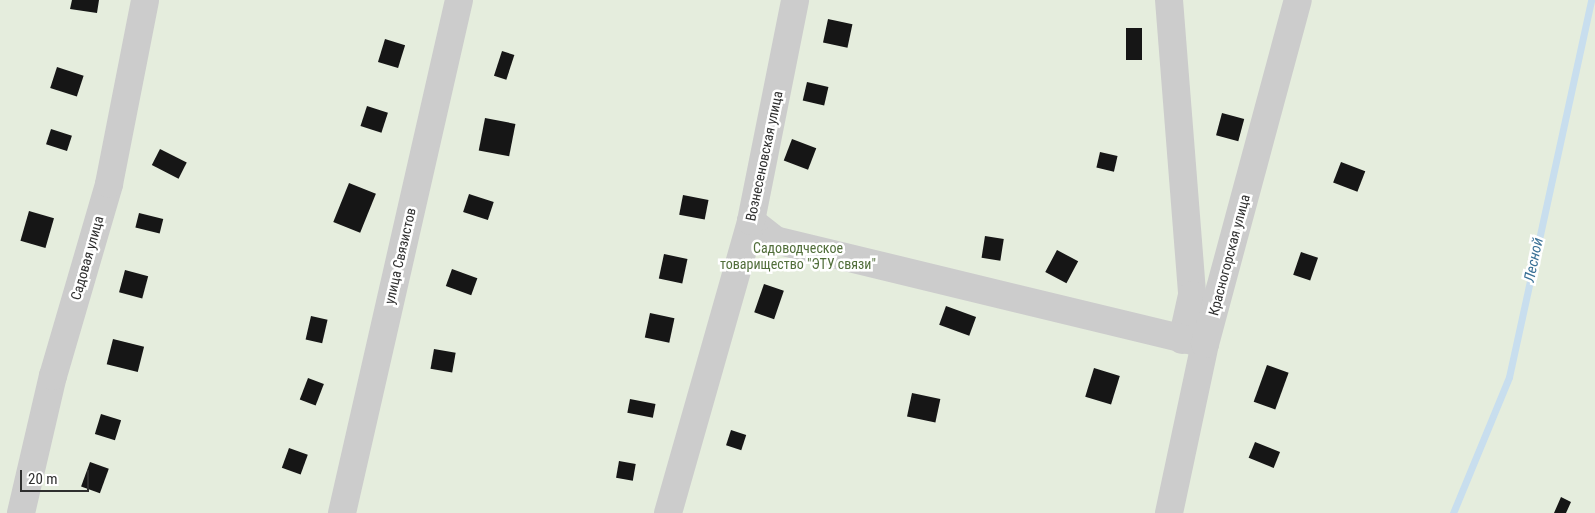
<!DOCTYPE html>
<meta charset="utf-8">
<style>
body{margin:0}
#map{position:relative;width:1595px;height:513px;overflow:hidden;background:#fff;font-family:"Roboto Condensed",sans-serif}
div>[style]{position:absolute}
.green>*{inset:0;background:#e5eddd;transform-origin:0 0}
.stream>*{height:7px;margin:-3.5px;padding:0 3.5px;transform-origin:3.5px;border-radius:3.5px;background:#c8deee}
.building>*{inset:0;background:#161616;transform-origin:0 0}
.minor>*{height:28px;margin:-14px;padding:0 14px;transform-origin:14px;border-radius:14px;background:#ccc}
span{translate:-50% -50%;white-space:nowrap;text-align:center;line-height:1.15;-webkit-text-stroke:5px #fff;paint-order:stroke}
.street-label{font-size:14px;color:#2f2f2f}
.park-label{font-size:14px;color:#516e3a}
.water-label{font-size:15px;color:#397096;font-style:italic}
.scale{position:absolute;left:20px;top:470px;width:69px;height:22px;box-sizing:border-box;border:2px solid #2f2f2f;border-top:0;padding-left:6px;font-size:15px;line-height:18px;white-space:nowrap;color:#2f2f2f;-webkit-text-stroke:4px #fff;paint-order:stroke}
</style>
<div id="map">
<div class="green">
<i style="left:0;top:0;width:1595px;height:513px"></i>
</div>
<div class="stream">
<i style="left:1453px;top:513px;width:147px;rotate:-67.6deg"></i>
<i style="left:1509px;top:377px;width:386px;rotate:-77.7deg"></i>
</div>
<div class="building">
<i style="clip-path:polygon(72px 0,99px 0,97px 13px,70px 9px)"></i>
<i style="left:828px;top:19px;width:25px;height:24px;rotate:12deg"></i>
<i style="left:1126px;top:28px;width:16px;height:32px"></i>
<i style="left:385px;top:39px;width:21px;height:24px;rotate:17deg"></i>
<i style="left:502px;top:51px;width:13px;height:26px;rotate:18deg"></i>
<i style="left:57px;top:67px;width:28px;height:22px;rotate:18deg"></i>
<i style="left:807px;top:82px;width:22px;height:19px;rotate:13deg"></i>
<i style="left:367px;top:106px;width:22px;height:21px;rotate:18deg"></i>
<i style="left:1222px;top:113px;width:23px;height:23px;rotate:15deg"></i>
<i style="left:485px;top:118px;width:31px;height:33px;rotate:11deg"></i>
<i style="left:51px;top:129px;width:22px;height:16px;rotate:18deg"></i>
<i style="left:792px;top:139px;width:26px;height:23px;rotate:21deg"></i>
<i style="left:160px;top:149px;width:30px;height:18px;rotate:27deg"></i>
<i style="left:1100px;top:152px;width:18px;height:16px;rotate:13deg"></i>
<i style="left:1341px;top:162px;width:26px;height:22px;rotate:21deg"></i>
<i style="left:349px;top:183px;width:29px;height:42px;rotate:22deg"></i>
<i style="left:469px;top:194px;width:26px;height:19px;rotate:18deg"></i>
<i style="left:683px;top:195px;width:26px;height:20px;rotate:11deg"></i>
<i style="left:29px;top:211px;width:26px;height:31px;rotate:16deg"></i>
<i style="left:139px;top:213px;width:25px;height:15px;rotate:14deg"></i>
<i style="left:985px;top:236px;width:19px;height:22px;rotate:9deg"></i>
<i style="left:1057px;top:250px;width:24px;height:25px;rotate:28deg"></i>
<i style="left:1301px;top:252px;width:18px;height:24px;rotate:19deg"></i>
<i style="left:664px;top:254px;width:24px;height:25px;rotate:12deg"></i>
<i style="left:452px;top:269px;width:27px;height:18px;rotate:20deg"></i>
<i style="left:125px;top:270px;width:24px;height:23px;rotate:15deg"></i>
<i style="left:764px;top:284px;width:21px;height:30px;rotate:19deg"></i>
<i style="left:946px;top:306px;width:32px;height:20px;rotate:20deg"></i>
<i style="left:650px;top:313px;width:25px;height:25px;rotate:12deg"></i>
<i style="left:311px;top:316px;width:17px;height:24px;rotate:13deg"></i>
<i style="left:113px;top:339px;width:32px;height:26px;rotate:14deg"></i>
<i style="left:434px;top:349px;width:22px;height:20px;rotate:10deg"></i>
<i style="left:1267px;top:365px;width:23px;height:39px;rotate:20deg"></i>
<i style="left:1094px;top:368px;width:27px;height:30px;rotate:17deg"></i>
<i style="left:308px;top:378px;width:17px;height:23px;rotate:21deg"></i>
<i style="left:912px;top:393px;width:29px;height:24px;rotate:12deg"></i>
<i style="left:630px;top:399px;width:26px;height:14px;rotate:11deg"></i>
<i style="left:101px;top:414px;width:21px;height:21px;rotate:17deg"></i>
<i style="left:731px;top:430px;width:16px;height:16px;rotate:18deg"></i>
<i style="left:1255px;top:442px;width:27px;height:17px;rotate:22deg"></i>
<i style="left:289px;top:448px;width:20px;height:21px;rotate:20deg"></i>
<i style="left:619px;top:461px;width:17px;height:17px;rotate:10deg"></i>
<i style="left:90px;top:462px;width:20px;height:26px;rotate:20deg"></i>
<i style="clip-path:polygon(1561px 497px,1571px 502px,1566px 513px,1554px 513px)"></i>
</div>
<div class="minor">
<i style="left:1169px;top:0;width:296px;rotate:85.5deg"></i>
<i style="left:1192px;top:295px;width:46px;rotate:102.5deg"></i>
<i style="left:751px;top:221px;width:31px;rotate:38deg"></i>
<i style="left:775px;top:240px;width:442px;rotate:13.6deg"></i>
<i style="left:21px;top:513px;width:141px;rotate:-76.9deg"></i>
<i style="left:53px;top:376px;width:200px;rotate:-73.7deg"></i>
<i style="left:109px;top:184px;width:187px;rotate:-78.9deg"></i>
<i style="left:342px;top:513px;width:526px;rotate:-77.15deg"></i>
<i style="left:668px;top:513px;width:304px;rotate:-74.1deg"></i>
<i style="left:751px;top:221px;width:225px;rotate:-78.7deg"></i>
<i style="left:1169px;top:513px;width:173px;rotate:-78deg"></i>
<i style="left:1205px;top:344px;width:356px;rotate:-74.9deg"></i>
</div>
<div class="street-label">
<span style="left:764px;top:156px;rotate:-78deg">Вознесеновская улица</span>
<span style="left:1229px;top:255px;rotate:-75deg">Красногорская улица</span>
<span style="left:400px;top:256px;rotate:-77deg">улица Связистов</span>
<span style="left:87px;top:258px;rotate:-74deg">Садовая улица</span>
</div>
<div class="park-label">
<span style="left:798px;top:256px">Садоводческое<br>товарищество "ЭТУ связи"</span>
</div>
<div class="water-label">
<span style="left:1534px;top:260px;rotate:-78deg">Лесной</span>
</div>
<div class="scale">20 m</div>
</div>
